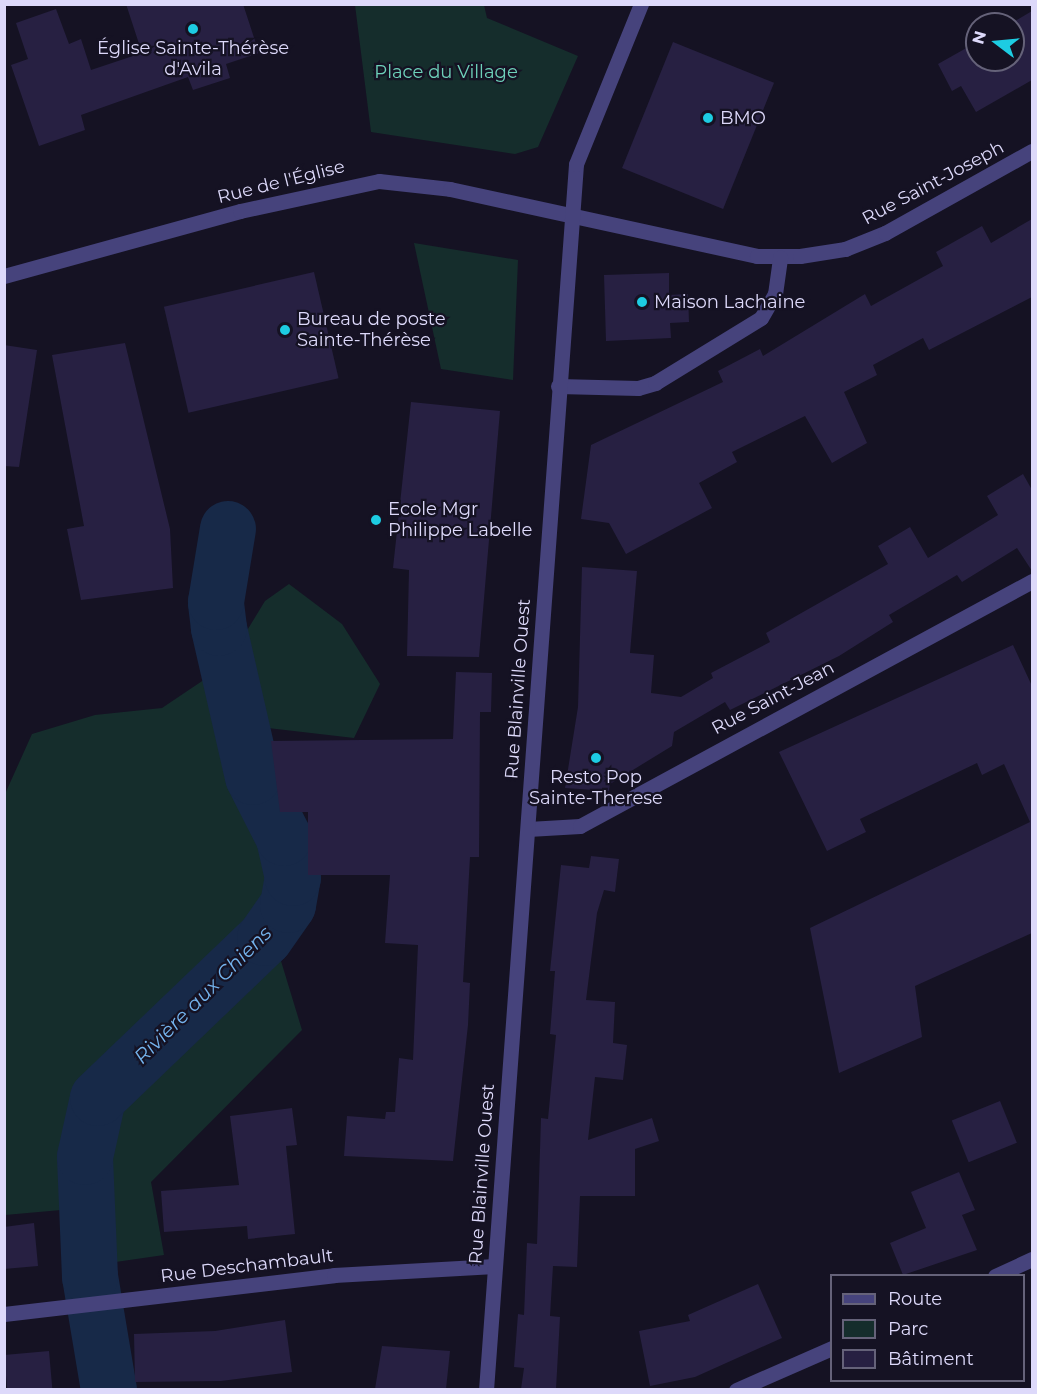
<!DOCTYPE html>
<meta charset="utf-8">
<style>
body{margin:0}
#map{position:relative;width:1037px;height:1394px;overflow:hidden;background:#151223;font-family:Montserrat,sans-serif}
div>[style]{position:absolute}
.green>*{inset:0;background:#152d2c}
.river>*{height:56px;margin:-28px;padding:0 28px;transform-origin:28px;border-radius:28px;background:#172948}
.building>*{inset:0;background:#272042;transform-origin:0 0}
.minor>*{height:15px;margin:-7.5px;padding:0 7.5px;transform-origin:7.5px;border-radius:7.5px;background:#46437c}
.dots>*{width:16px;height:16px;translate:-50% -50%;box-sizing:border-box;border:3px solid #151223;border-radius:50%}
span{translate:-50% -50%;white-space:nowrap;text-align:center;line-height:1.15;-webkit-text-stroke:4.5px #151223;paint-order:stroke}
.poi-label{font-size:18px;color:#ddd9fa}
.left{translate:0 -50%;text-align:left}
.park-label{font-size:18px;color:#6ed1ba}
.street-label{font-size:18px;color:#ddd9fa}
.water-label{font-size:20px;color:#74b3ed;font-style:italic}
.frame{position:absolute;inset:0;border:6px solid #ddd9fa;pointer-events:none}
.legend{position:absolute;left:830px;top:1274px;width:195px;height:108px;box-sizing:border-box;background:#151223;border:2px solid #656279;margin:0;padding:8px 10px;list-style:none;font-size:18px;color:#ddd9fa}
.legend li{display:flex;align-items:center;gap:12px;height:30px}
.legend b{width:30px;border:2px solid #656279}
.north{position:absolute;left:965px;top:12px;width:60px;height:60px;box-sizing:border-box;background:#151223;border:2px solid #656279;border-radius:50%;rotate:286deg;font-size:16px;font-weight:700;line-height:24px;text-align:center;color:#ddd9fa}
.north::after{content:'';display:block;margin:auto;width:21px;height:27px;background:#1dcce2;clip-path:polygon(50% 0,100% 100%,50% 72%,0 100%)}
</style>
<div id="map">
<div class="green">
<i style="clip-path:polygon(355px 5px,484px 5px,487px 18px,578px 56px,538px 147px,515px 154px,371px 132px)"></i>
<i style="clip-path:polygon(414px 243px,518px 260px,513px 380px,441px 369px)"></i>
<i style="clip-path:polygon(289px 584px,342px 624px,380px 684px,354px 738px,268px 728px,250px 814px,303px 844px,303px 898px,281px 961px,302px 1030px,151px 1182px,164px 1255px,74px 1268px,61px 1210px,5px 1215px,5px 794px,32px 734px,95px 715px,162px 708px,226px 665px,265px 601px)"></i>
</div>
<div class="river">
<i style="left:109px;top:1390px;width:115px;rotate:-99.5deg"></i>
<i style="left:90px;top:1277px;width:120px;rotate:-92.4deg"></i>
<i style="left:85px;top:1157px;width:60px;rotate:-77.6deg"></i>
<i style="left:98px;top:1098px;width:231px;rotate:-43.8deg"></i>
<i style="left:265px;top:938px;width:40px;rotate:-55.1deg"></i>
<i style="left:288px;top:905px;width:27px;rotate:-80deg"></i>
<i style="left:293px;top:878px;width:41px;rotate:-102.7deg"></i>
<i style="left:284px;top:838px;width:68px;rotate:-116.9deg"></i>
<i style="left:253px;top:777px;width:153px;rotate:-102.9deg"></i>
<i style="left:219px;top:628px;width:26px;rotate:-97deg"></i>
<i style="left:216px;top:602px;width:74px;rotate:-80.7deg"></i>
</div>
<div class="building">
<i style="clip-path:polygon(126px 4px,243px 4px,259px 53px,226px 64px,230px 78px,193px 90px,188px 77px,81px 115px,85px 130px,39px 146px,11px 65px,28px 59px,16px 23px,56px 9px,69px 44px,81px 39px,91px 70px,142px 53px)"></i>
<i style="clip-path:polygon(1032px 11px,1032px 80px,976px 112px,961px 86px,952px 91px,938px 64px,977px 42px,977px 60px,1013px 60px,1010px 24px)"></i>
<i style="left:673px;top:42px;width:109px;height:136px;rotate:22deg"></i>
<i style="clip-path:polygon(1032px 219px,1032px 297px,929px 350px,923px 338px,873px 365px,877px 375px,844px 392px,867px 443px,832px 463px,805px 416px,732px 452px,737px 462px,699px 483px,712px 508px,626px 554px,609px 523px,581px 519px,591px 445px,723px 382px,718px 371px,760px 349px,763px 356px,865px 294px,871px 306px,943px 266px,936px 252px,982px 226px,991px 243px)"></i>
<i style="left:314px;top:272px;width:109px;height:154px;rotate:77deg"></i>
<i style="clip-path:polygon(669px 273px,669px 295px,688px 294px,689px 322px,670px 323px,671px 338px,606px 341px,604px 275px)"></i>
<i style="clip-path:polygon(125px 343px,170px 529px,173px 588px,81px 600px,67px 529px,84px 526px,52px 355px)"></i>
<i style="clip-path:polygon(4px 345px,37px 350px,19px 467px,4px 466px)"></i>
<i style="clip-path:polygon(411px 402px,500px 411px,479px 657px,407px 656px,409px 570px,393px 568px)"></i>
<i style="clip-path:polygon(1023px 474px,1032px 490px,1032px 571px,1017px 548px,962px 582px,957px 575px,889px 615px,893px 622px,839px 656px,730px 710px,725px 702px,674px 732px,672px 746px,610px 784px,609px 791px,565px 788px,578px 707px,582px 567px,637px 571px,630px 653px,654px 655px,651px 693px,681px 697px,713px 678px,711px 673px,770px 642px,766px 633px,888px 564px,878px 546px,910px 527px,928px 558px,998px 515px,987px 496px)"></i>
<i style="clip-path:polygon(1013px 645px,1032px 686px,1032px 933px,915px 986px,922px 1037px,839px 1073px,810px 928px,1030px 822px,1004px 764px,982px 775px,977px 763px,860px 819px,866px 832px,827px 851px,779px 752px)"></i>
<i style="clip-path:polygon(456px 672px,492px 673px,491px 712px,480px 712px,479px 857px,470px 857px,463px 982px,470px 983px,468px 1025px,453px 1161px,344px 1156px,347px 1116px,385px 1119px,386px 1112px,395px 1112px,399px 1058px,413px 1060px,418px 945px,385px 943px,390px 875px,308px 875px,308px 812px,280px 812px,271px 741px,453px 739px)"></i>
<i style="clip-path:polygon(591px 856px,619px 859px,615px 892px,604px 890px,597px 913px,586px 1000px,615px 1002px,613px 1043px,627px 1045px,623px 1080px,595px 1077px,588px 1140px,652px 1118px,659px 1141px,635px 1149px,635px 1196px,580px 1196px,577px 1267px,553px 1266px,550px 1316px,560px 1317px,556px 1389px,521px 1389px,524px 1368px,514px 1367px,518px 1314px,524px 1315px,527px 1243px,537px 1244px,541px 1118px,548px 1119px,556px 1035px,550px 1034px,555px 971px,550px 971px,561px 865px,589px 868px)"></i>
<i style="left:1000px;top:1101px;width:45px;height:52px;rotate:68deg"></i>
<i style="clip-path:polygon(292px 1108px,297px 1145px,286px 1146px,295px 1234px,248px 1239px,247px 1226px,164px 1232px,161px 1191px,239px 1185px,230px 1116px)"></i>
<i style="clip-path:polygon(959px 1172px,975px 1210px,962px 1215px,977px 1250px,903px 1275px,890px 1243px,926px 1228px,911px 1192px)"></i>
<i style="clip-path:polygon(34px 1223px,38px 1266px,4px 1269px,4px 1227px)"></i>
<i style="clip-path:polygon(758px 1284px,782px 1338px,695px 1377px,650px 1386px,639px 1331px,690px 1321px,688px 1315px)"></i>
<i style="clip-path:polygon(285px 1320px,292px 1372px,221px 1381px,135px 1382px,134px 1334px,215px 1331px)"></i>
<i style="clip-path:polygon(382px 1346px,450px 1351px,446px 1389px,375px 1389px)"></i>
<i style="left:49px;top:1351px;width:38px;height:45px;rotate:85deg"></i>
</div>
<div class="minor">
<i style="left:4px;top:276px;width:245px;rotate:-15.4deg"></i>
<i style="left:240px;top:211px;width:142px;rotate:-12.2deg"></i>
<i style="left:379px;top:181px;width:71px;rotate:6.4deg"></i>
<i style="left:450px;top:189px;width:314px;rotate:12.3deg"></i>
<i style="left:757px;top:256px;width:43px"></i>
<i style="left:800px;top:256px;width:46px;rotate:-8.8deg"></i>
<i style="left:845px;top:249px;width:43px;rotate:-21.8deg"></i>
<i style="left:885px;top:233px;width:168px;rotate:-29.2deg"></i>
<i style="left:558px;top:386px;width:80px;rotate:1.4deg"></i>
<i style="left:638px;top:388px;width:18px;rotate:-16deg"></i>
<i style="left:655px;top:383px;width:124px;rotate:-31.5deg"></i>
<i style="left:761px;top:318px;width:28px;rotate:-60deg"></i>
<i style="left:775px;top:294px;width:37px;rotate:-82deg"></i>
<i style="left:528px;top:829px;width:52px;rotate:-3.3deg"></i>
<i style="left:580px;top:826px;width:514px;rotate:-28.46deg"></i>
<i style="left:995px;top:1276px;width:41px;rotate:-24.7deg"></i>
<i style="left:4px;top:1314px;width:332px;rotate:-6.7deg"></i>
<i style="left:334px;top:1275px;width:161px;rotate:-3.2deg"></i>
<i style="left:486px;top:1390px;width:1229px;rotate:-85.8deg"></i>
<i style="left:576px;top:164px;width:173px;rotate:-67.9deg"></i>
<i style="left:736px;top:1390px;width:105px;rotate:-23.6deg"></i>
</div>
<div class="dots">
<i style="left:193px;top:29px;background:#1dcce2"></i>
<i style="left:708px;top:118px;background:#1dcce2"></i>
<i style="left:642px;top:302px;background:#1dcce2"></i>
<i style="left:285px;top:330px;background:#1dcce2"></i>
<i style="left:376px;top:520px;background:#1dcce2"></i>
<i style="left:596px;top:758px;background:#1dcce2"></i>
</div>
<div class="poi-label">
<span style="left:193px;top:59px">Église Sainte-Thérèse<br>d'Avila</span>
<span class="left" style="left:720px;top:118px">BMO</span>
<span class="left" style="left:654px;top:302px">Maison Lachaine</span>
<span class="left" style="left:297px;top:330px">Bureau de poste<br>Sainte-Thérèse</span>
<span class="left" style="left:388px;top:520px">Ecole Mgr<br>Philippe Labelle</span>
<span style="left:596px;top:788px">Resto Pop<br>Sainte-Therese</span>
</div>
<div class="park-label">
<span style="left:446px;top:72px">Place du Village</span>
</div>
<div class="street-label">
<span style="left:281px;top:182px;rotate:-14deg">Rue de l'Église</span>
<span style="left:933px;top:183px;rotate:-28deg">Rue Saint-Joseph</span>
<span style="left:518px;top:689px;rotate:-86deg">Rue Blainville Ouest</span>
<span style="left:773px;top:698px;rotate:-28deg">Rue Saint-Jean</span>
<span style="left:482px;top:1174px;rotate:-86deg">Rue Blainville Ouest</span>
<span style="left:247px;top:1266px;rotate:-7deg">Rue Deschambault</span>
</div>
<div class="water-label">
<span style="left:203px;top:995px;rotate:-45deg">Rivière aux Chiens</span>
</div>
<div class="frame"></div>
<ul class="legend">
<li><b style="height:8px;background:#46437c"></b>Route</li>
<li><b style="height:16px;background:#152d2c"></b>Parc</li>
<li><b style="height:16px;background:#272042"></b>Bâtiment</li>
</ul>
<div class="north">N</div>
</div>
